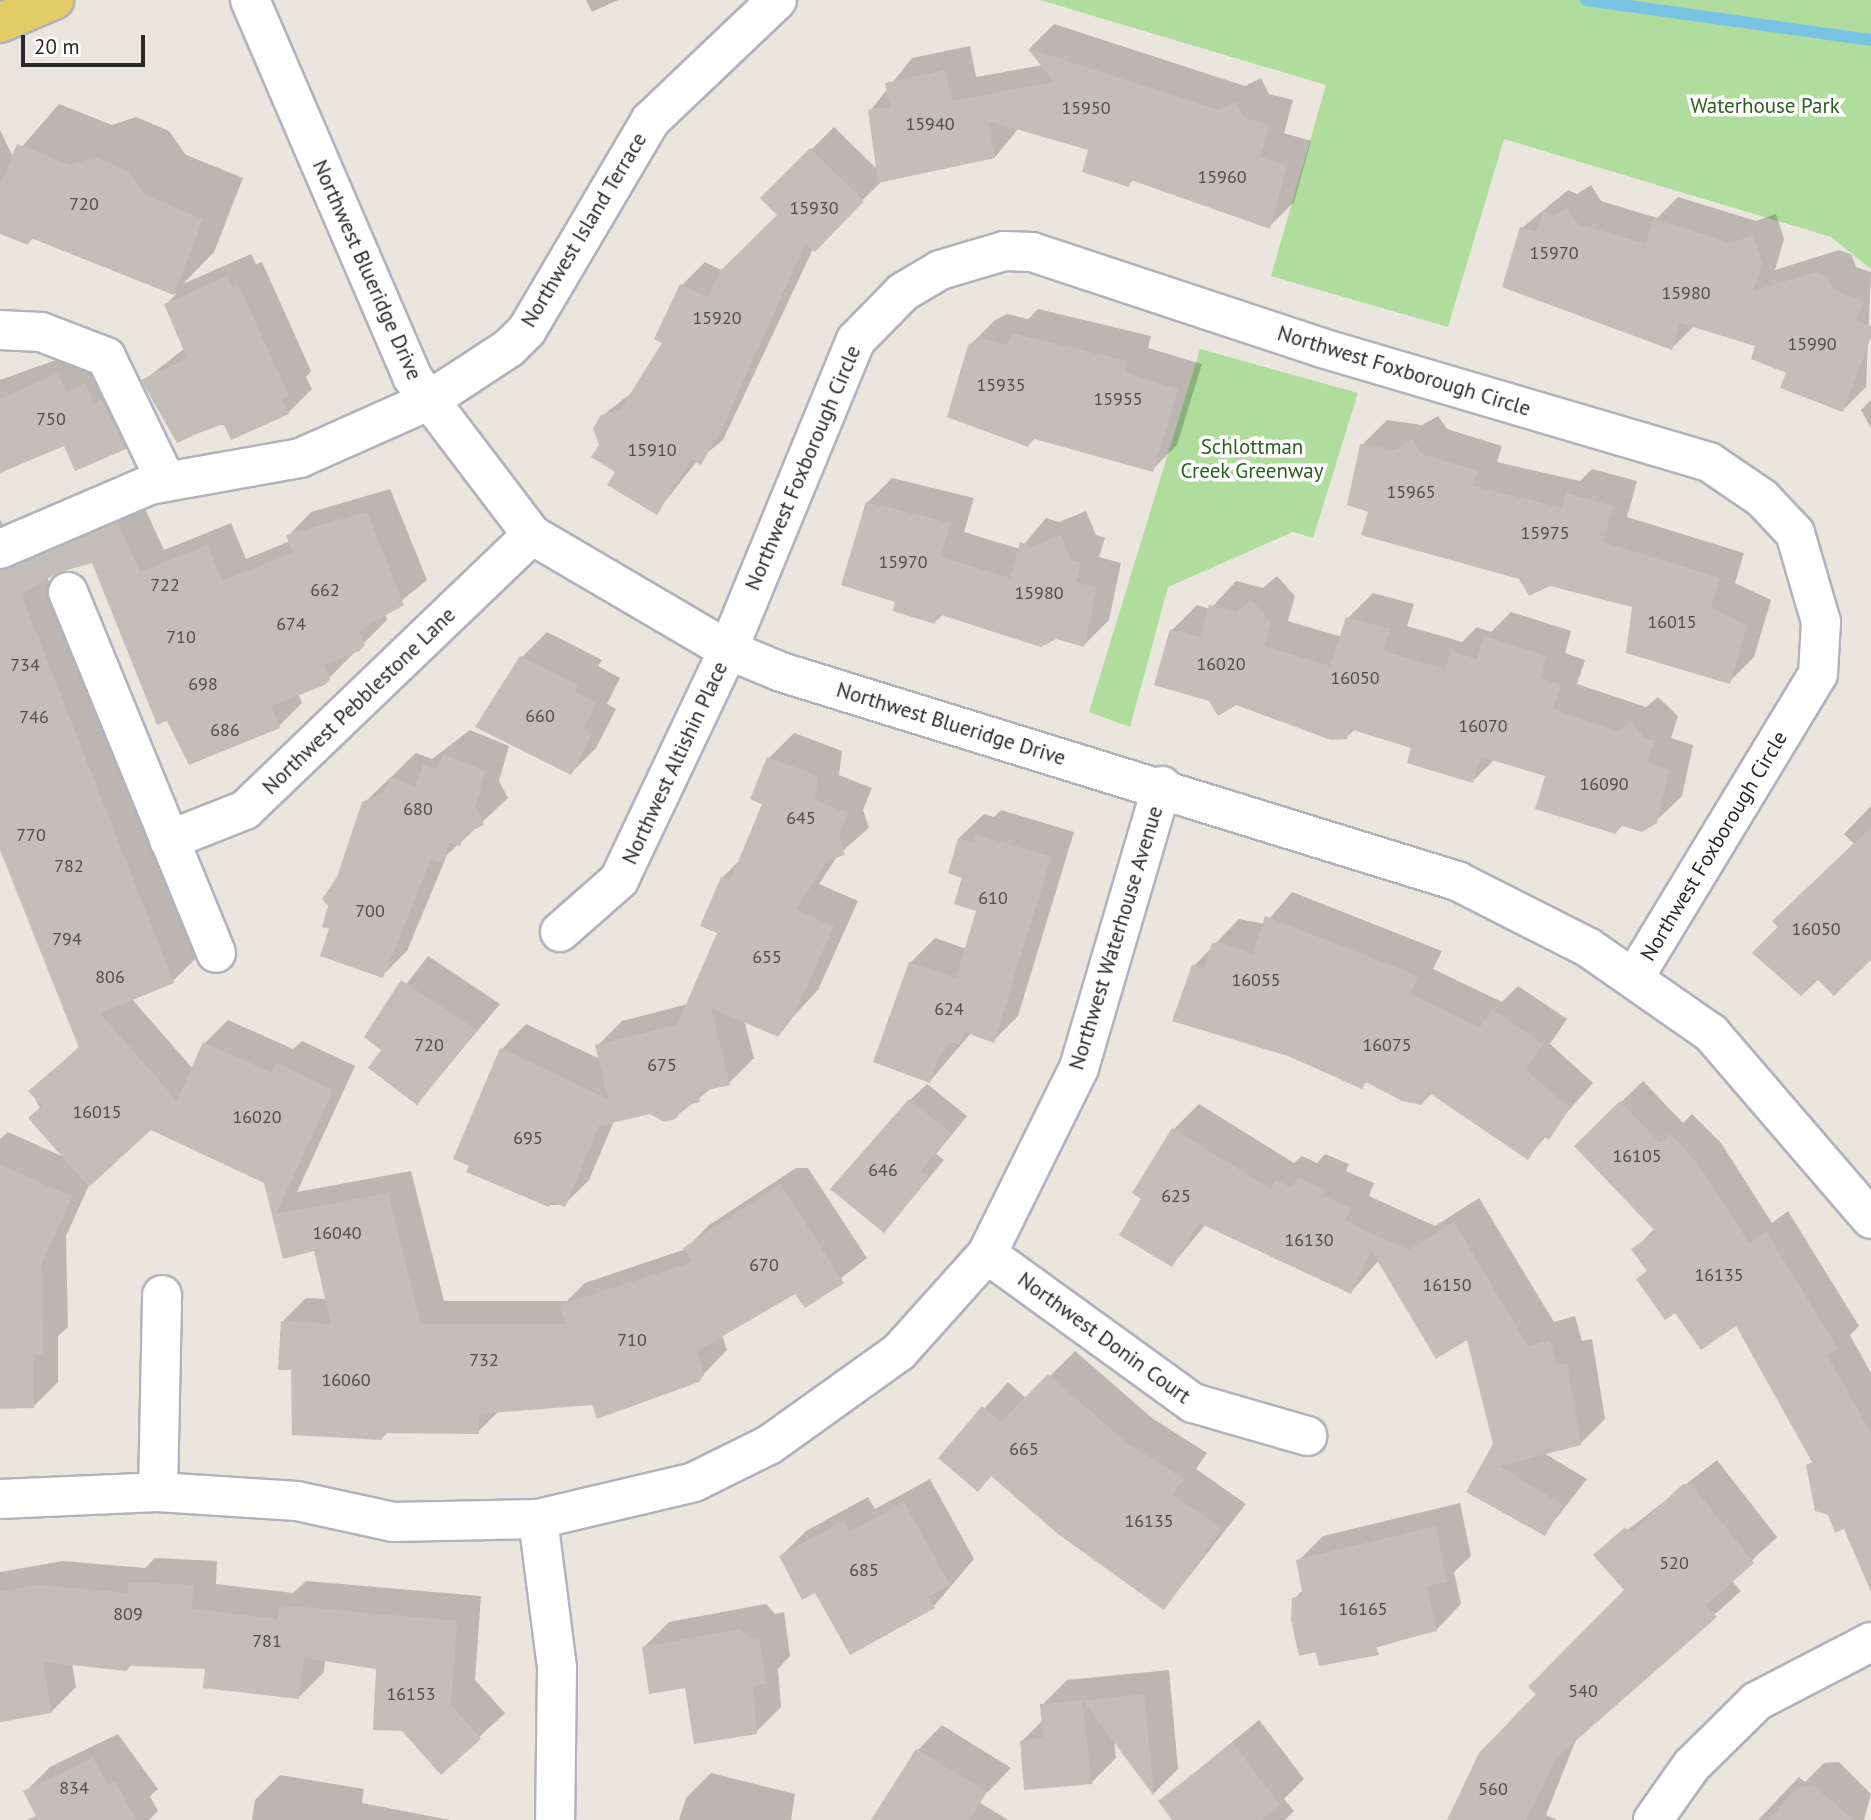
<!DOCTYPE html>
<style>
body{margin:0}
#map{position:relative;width:1871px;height:1820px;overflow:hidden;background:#eae5dd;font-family:"PT Sans",sans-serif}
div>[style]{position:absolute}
.green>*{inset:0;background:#b0dd9d}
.shadow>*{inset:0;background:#0003}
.stream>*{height:12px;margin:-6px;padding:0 6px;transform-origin:6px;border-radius:6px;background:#78c3e4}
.building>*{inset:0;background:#c3bfb8}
.roads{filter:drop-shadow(2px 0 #b0b2bc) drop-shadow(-2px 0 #b0b2bc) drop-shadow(0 2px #b0b2bc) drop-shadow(0 -2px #b0b2bc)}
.minor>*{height:38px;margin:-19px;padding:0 19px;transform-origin:19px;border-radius:19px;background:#fff}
.major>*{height:38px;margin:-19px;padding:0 19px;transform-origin:19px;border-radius:19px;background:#e4cc68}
span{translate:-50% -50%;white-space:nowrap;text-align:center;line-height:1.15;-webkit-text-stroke:7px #fff;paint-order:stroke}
.number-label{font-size:18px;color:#504e4d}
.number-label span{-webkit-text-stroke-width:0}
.park-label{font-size:21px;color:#2b6020}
.street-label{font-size:21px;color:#292929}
.scale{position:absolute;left:21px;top:35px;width:124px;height:32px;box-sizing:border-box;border:4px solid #292929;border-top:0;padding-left:9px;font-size:21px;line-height:24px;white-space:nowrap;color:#292929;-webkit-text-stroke:5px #fff;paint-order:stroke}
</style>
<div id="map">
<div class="green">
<i style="clip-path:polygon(1040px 0,1871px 0,1871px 269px,1831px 237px,1504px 139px,1448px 327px,1271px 276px,1326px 85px)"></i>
<i style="clip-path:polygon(1200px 349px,1358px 393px,1313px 538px,1293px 532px,1168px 587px,1130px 727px,1089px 712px)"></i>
</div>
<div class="shadow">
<i style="clip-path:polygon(586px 0,618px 0,592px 12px)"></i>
<i style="clip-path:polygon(1054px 24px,1245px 86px,1261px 78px,1269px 94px,1293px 100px,1284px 133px,1311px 141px,1294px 202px,1269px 227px,1134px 179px,1128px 185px,1090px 149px,1019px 128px,995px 157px,883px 180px,813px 249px,723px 440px,697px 461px,656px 513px,601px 445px,602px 416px,634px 391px,664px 342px,657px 338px,682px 285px,705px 262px,723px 271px,780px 215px,763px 198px,834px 127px,878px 170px,870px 111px,912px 58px,970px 46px,976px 77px,1043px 65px,1030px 48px)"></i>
<i style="clip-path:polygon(59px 104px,112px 125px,136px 117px,169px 131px,186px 155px,243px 178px,214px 252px,183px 284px,251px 254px,256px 264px,262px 262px,311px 371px,306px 377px,312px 389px,288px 413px,232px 438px,225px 423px,178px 441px,144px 380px,184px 349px,166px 305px,176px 294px,34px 237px,28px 243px,0 232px,0 130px,13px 157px)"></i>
<i style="clip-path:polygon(1591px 185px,1601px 201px,1657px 218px,1678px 197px,1756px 221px,1776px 214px,1784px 239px,1775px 270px,1839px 250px,1851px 254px,1856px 267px,1871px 272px,1866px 387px,1843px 410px,1757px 345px,1695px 325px,1672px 348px,1522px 228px,1568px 190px,1577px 194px)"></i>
<i style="clip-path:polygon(1038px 309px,1151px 336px,1148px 348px,1202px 364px,1177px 445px,1152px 470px,1035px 438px,1028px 445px,969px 346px,995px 320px,1007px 314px,1028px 319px)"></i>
<i style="clip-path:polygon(81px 351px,148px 424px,125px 447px,65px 444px,0 472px,0 380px)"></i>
<i style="clip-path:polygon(1871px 400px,1871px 428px,1861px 410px)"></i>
<i style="clip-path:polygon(1438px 416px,1447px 429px,1502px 446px,1497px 462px,1580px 481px,1592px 469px,1637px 481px,1627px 517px,1744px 553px,1735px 583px,1771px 600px,1754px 657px,1729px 682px,1634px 606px,1520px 577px,1370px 511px,1362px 445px,1387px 420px,1422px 425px)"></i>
<i style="clip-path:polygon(892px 478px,974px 498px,964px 532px,1020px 549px,1046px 518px,1059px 522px,1086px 511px,1096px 535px,1105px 538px,1099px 557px,1121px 563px,1109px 620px,1084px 645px,943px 614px,935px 622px,898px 601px,867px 503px)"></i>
<i style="clip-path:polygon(390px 489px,427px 580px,385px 614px,387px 620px,324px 683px,298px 693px,302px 703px,279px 726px,94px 561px,47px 577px,196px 958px,173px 981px,131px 998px,193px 1069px,205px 1043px,228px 1020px,293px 1049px,302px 1041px,355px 1066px,297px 1192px,411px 1171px,444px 1301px,567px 1301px,585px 1283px,686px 1249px,709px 1225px,796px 1168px,808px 1168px,867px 1258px,805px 1306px,796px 1292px,722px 1335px,727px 1350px,698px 1380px,594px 1404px,499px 1411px,478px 1432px,389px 1431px,382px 1438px,293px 1369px,282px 1322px,306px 1298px,327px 1299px,315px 1249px,284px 1257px,265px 1182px,151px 1128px,90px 1183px,66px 1236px,68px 1327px,58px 1336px,58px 1382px,33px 1407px,0 1407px,0 1139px,8px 1132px,66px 1158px,31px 1091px,80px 1046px,0 845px,0 519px,14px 549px,141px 500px,164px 550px,231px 523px,246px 559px,290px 541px,288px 536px,311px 512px)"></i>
<i style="clip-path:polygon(1277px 576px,1295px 596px,1288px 621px,1342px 637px,1348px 618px,1373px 593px,1414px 604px,1407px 626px,1462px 642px,1477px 627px,1491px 632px,1511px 612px,1571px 631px,1565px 653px,1585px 660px,1577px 684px,1646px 707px,1658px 697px,1678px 716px,1671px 738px,1693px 745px,1682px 796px,1656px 821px,1623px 825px,1616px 832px,1547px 775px,1495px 759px,1473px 781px,1413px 747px,1355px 729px,1346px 738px,1172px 630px,1197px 605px,1210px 609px,1236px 581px,1263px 588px)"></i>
<i style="clip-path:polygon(547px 632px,602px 660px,598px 666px,620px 678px,607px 704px,616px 709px,596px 748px,571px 773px,522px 657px)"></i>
<i style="clip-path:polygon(470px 730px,509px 746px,499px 781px,508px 798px,447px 855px,407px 951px,382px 976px,332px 928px,338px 878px,364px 803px,416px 753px,432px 759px)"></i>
<i style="clip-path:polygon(794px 733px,842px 751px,839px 775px,872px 788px,863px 810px,869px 828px,838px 855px,819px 884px,858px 901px,818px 990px,777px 1034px,744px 1020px,754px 1058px,729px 1083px,713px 1087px,675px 1117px,650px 1112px,614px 1121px,589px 1180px,564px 1205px,549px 1205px,502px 1049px,526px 1024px,600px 1059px,597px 1046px,622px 1021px,688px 1004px,720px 932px,722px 878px,740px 860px,764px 803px,752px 798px,769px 758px)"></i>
<i style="clip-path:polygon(1871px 806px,1871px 956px,1854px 844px,1844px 834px)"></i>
<i style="clip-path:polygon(1001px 810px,1074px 832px,1018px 1016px,993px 1041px,971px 1033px,930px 1081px,910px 963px,935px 938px,967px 949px,978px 910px,964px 877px,959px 838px,984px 814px,994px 817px)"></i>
<i style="clip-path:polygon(1292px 892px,1442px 951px,1433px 969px,1502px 1002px,1518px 986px,1567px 1019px,1550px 1044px,1593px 1083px,1527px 1158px,1432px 1093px,1422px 1103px,1368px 1081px,1361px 1087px,1194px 966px,1239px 919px,1265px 924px)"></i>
<i style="clip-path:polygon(428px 956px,500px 1004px,417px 1103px,384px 1050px,366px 1037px)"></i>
<i style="clip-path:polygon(1643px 1081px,1683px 1123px,1692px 1114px,1721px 1143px,1772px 1223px,1788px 1211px,1859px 1326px,1850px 1335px,1871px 1373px,1871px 1549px,1845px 1526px,1808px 1466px,1813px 1461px,1736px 1324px,1675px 1311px,1638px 1279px,1648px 1270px,1634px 1250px,1655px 1228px,1576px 1146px)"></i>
<i style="clip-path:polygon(927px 1084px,967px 1116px,936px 1154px,944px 1160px,884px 1231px,910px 1100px)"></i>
<i style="clip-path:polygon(1199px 1104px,1294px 1163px,1302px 1156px,1317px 1163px,1325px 1154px,1349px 1164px,1346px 1171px,1374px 1183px,1369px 1196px,1435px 1226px,1479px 1198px,1554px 1322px,1575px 1316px,1582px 1341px,1592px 1339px,1605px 1419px,1580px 1444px,1544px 1453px,1587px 1479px,1544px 1534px,1469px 1491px,1495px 1444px,1468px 1337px,1379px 1260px,1351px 1292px,1206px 1224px,1172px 1265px,1144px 1198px,1135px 1193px,1174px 1129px)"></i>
<i style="clip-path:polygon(1075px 1351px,1152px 1418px,1207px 1453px,1196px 1469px,1246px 1504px,1164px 1608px,992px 1475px,978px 1489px,940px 1458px,1008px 1382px,1027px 1399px)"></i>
<i style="clip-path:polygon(1717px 1460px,1777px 1537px,1731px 1580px,1741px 1591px,1577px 1737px,1546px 1815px,1557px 1820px,1449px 1820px,1538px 1694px,1626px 1590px,1596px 1555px)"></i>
<i style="clip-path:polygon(930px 1479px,974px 1559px,934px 1606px,815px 1590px,781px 1556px,806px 1531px,868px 1497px,875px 1509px)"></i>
<i style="clip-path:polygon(1460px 1503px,1471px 1556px,1454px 1572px,1461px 1604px,1436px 1630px,1320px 1664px,1294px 1599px,1304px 1589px,1298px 1561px,1323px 1536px)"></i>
<i style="clip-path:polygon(155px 1558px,217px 1561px,216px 1584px,293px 1593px,306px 1581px,481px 1596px,475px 1680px,505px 1713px,441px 1772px,378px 1667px,325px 1659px,324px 1672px,299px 1697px,207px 1667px,72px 1663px,76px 1687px,51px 1712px,0 1721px,0 1572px,63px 1561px,145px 1568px)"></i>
<i style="clip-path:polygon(766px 1604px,775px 1614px,784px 1612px,790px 1656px,778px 1669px,781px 1707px,756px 1732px,686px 1686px,644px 1647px,669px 1622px)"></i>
<i style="clip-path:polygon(1169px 1670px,1178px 1769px,1154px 1793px,1114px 1739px,1116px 1758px,1091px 1783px,1022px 1741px,1043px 1720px,1042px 1705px,1067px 1680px)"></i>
<i style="clip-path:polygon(1259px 1720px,1304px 1779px,1284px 1799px,1294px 1811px,1285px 1820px,1177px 1820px,1160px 1801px)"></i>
<i style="clip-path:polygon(942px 1725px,1011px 1768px,988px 1792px,966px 1794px,1008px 1820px,873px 1820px,918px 1750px)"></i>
<i style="clip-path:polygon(118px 1734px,158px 1789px,150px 1796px,158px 1811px,149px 1820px,38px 1820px,25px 1792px,50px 1767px)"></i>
<i style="clip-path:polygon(1839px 1762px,1871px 1794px,1864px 1820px,1758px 1820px,1799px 1777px,1805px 1782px,1824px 1763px)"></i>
<i style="clip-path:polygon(711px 1773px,795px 1794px,791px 1820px,679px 1820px,686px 1798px)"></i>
<i style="clip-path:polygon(280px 1775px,364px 1789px,362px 1803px,450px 1820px,252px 1820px,255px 1800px)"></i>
</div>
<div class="stream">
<i style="left:1586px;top:0;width:288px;rotate:8deg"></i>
</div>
<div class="building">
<i style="clip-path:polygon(1027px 48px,1218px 110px,1236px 102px,1244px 118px,1269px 125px,1260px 157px,1287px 166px,1270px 229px,1131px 180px,1129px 187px,1082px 172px,1088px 150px,988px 121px,995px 158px,878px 183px,868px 110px,890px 107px,885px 83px,945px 70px,952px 101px,1054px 82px)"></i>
<i style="clip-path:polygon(17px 144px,70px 165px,94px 157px,128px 171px,145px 195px,203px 219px,174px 295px,31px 238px,28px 245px,0 234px,0 186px)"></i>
<i style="clip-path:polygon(810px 148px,864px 201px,815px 252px,805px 244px,724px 424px,701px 465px,691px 459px,657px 515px,607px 485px,615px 472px,591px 457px,599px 445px,593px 428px,601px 415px,620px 410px,662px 343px,654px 339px,680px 284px,708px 297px,721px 270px,777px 215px,760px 198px)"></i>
<i style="clip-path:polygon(1567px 207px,1578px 224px,1646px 244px,1653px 219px,1732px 243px,1753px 235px,1762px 263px,1753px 291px,1815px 272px,1828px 277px,1833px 290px,1864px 301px,1856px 321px,1871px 326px,1871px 337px,1843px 412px,1780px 388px,1786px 373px,1751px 359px,1755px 346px,1680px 323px,1672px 350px,1502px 287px,1520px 227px,1537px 232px,1543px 212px,1552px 216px)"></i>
<i style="clip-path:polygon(228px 276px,232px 287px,238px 284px,289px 396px,282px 399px,289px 414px,231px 440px,224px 425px,216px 425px,177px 443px,141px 380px,187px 358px,164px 304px)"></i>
<i style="clip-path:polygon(1012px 333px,1127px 361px,1124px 372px,1178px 389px,1153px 472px,1031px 438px,1028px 447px,947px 417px,968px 345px,980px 338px,1008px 345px)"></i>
<i style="clip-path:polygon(58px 373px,66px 392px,85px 383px,94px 403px,102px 399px,126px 449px,75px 471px,64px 446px,0 473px,0 399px)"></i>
<i style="clip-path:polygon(1412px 439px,1422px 454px,1478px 471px,1473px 486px,1562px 508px,1566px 493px,1613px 506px,1603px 542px,1720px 578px,1711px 608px,1747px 625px,1730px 684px,1626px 653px,1632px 607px,1550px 586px,1529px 596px,1519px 579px,1361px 535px,1368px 512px,1347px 505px,1360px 444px,1396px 450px)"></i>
<i style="clip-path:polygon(866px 502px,950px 523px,941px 557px,1010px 578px,1020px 542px,1033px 546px,1061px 535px,1071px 560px,1081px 563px,1076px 582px,1097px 588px,1084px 647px,1056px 639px,1041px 647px,938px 614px,935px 624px,893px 611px,895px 602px,841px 585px)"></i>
<i style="clip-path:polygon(367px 512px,404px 605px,359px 630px,365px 645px,359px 651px,324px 665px,330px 679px,325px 685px,271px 706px,280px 728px,189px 765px,167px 721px,157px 725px,92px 563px,59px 572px,21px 594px,174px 983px,100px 1013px,177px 1101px,203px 1042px,272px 1073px,277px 1063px,333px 1090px,276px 1214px,388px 1193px,421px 1324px,566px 1324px,560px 1305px,692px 1262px,683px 1248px,780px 1184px,844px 1283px,805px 1308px,795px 1294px,697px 1351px,704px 1375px,699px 1382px,597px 1419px,592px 1405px,479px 1414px,479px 1434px,383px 1433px,382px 1440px,292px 1435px,291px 1370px,278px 1370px,281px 1321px,331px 1324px,314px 1251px,283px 1259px,264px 1183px,151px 1130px,89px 1187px,28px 1118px,42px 1106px,28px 1091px,79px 1048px,0 850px,0 570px,117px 522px,140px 572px,208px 545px,222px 581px,293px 553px,286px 535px)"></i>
<i style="clip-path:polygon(1251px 600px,1271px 621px,1264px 646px,1330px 666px,1346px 617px,1390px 629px,1383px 651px,1445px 669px,1451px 651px,1477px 659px,1484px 636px,1547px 656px,1541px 678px,1561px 685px,1553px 709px,1619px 731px,1632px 721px,1644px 738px,1654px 741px,1647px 763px,1669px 770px,1657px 823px,1642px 832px,1619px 825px,1616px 834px,1535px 809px,1545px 776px,1481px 757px,1473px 783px,1407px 763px,1411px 748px,1350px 729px,1347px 739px,1331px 740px,1236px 705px,1218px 716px,1209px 701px,1154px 685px,1170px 629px,1200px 637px,1209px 605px,1236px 612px)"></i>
<i style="clip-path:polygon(520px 656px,578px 685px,575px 692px,596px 703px,583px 729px,592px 734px,571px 775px,475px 727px)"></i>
<i style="clip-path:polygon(444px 754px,485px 771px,475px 807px,484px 825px,465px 834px,460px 846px,450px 843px,442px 863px,431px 859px,383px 978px,320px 956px,329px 929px,322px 927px,328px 906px,322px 899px,337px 877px,362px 802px,384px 793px,390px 777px,416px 786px,423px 765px,435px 769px)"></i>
<i style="clip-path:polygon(767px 757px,818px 776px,815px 800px,848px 813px,839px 836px,845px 855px,828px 860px,796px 910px,834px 926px,793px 1017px,778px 1037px,711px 1008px,730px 1085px,698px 1092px,700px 1102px,684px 1106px,676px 1119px,664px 1122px,650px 1114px,599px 1126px,565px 1207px,551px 1202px,549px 1207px,466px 1172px,469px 1166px,453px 1159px,500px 1048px,608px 1099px,595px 1045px,677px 1025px,717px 933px,700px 926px,721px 877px,730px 881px,762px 804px,750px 799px)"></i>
<i style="clip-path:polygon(1871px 827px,1871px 960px,1834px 996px,1818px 980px,1801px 996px,1752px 953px,1778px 927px,1772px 921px)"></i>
<i style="clip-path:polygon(975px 834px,1051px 857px,994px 1043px,964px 1032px,960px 1046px,950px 1042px,939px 1058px,930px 1083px,873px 1062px,909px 962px,956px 978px,976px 911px,954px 904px,962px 878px,948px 873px,958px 838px,973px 842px)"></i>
<i style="clip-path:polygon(1265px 916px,1418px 976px,1410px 994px,1480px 1027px,1492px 1010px,1543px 1044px,1526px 1070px,1570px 1108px,1549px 1140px,1544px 1136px,1528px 1160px,1428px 1092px,1422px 1105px,1402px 1101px,1366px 1082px,1362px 1089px,1288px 1056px,1172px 1021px,1192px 965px,1204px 969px,1212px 943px,1220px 942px,1253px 954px)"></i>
<i style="clip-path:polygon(401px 980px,477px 1030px,417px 1105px,368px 1068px,381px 1050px,364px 1037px)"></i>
<i style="clip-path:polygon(909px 1099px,951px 1133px,921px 1171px,929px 1178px,884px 1233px,830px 1189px)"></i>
<i style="clip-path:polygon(1620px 1101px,1660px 1143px,1670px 1134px,1699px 1165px,1749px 1243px,1766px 1231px,1838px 1349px,1827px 1355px,1871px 1433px,1871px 1592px,1844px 1529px,1835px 1533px,1828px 1515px,1815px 1511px,1806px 1465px,1812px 1462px,1736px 1326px,1701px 1350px,1675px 1313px,1665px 1320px,1636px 1279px,1647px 1271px,1631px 1249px,1656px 1232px,1574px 1146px)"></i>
<i style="clip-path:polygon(1172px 1128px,1271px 1189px,1275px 1180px,1291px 1187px,1299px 1178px,1325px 1189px,1323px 1196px,1351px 1208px,1345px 1221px,1409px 1250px,1454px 1222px,1528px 1346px,1550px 1340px,1557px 1365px,1567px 1363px,1581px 1445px,1500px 1466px,1563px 1505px,1545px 1536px,1466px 1492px,1493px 1444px,1467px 1340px,1436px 1359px,1371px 1250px,1351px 1294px,1199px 1223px,1172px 1267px,1119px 1235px,1141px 1199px,1132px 1193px)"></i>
<i style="clip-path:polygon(0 1164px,72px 1197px,42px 1263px,43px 1354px,34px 1354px,34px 1408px,0 1409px)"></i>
<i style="clip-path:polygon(1048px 1374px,1127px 1443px,1184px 1479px,1172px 1494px,1222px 1529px,1164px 1610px,1058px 1534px,991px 1476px,978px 1492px,938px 1458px,982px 1406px,1001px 1422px)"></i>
<i style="clip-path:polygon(1683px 1484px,1691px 1484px,1754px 1563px,1706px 1605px,1717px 1617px,1556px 1758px,1526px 1820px,1447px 1820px,1479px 1753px,1536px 1694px,1528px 1687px,1624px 1590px,1593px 1555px,1624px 1528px,1633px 1531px)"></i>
<i style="clip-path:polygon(904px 1502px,950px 1585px,928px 1597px,935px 1608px,850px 1655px,815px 1593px,802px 1600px,779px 1556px,843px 1521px,849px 1532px)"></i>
<i style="clip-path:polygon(1436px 1526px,1447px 1582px,1427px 1586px,1437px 1631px,1376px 1646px,1379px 1655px,1319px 1666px,1316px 1652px,1299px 1656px,1291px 1620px,1292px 1598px,1303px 1596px,1296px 1560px)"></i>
<i style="clip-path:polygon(128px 1582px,193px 1585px,192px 1609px,278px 1619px,280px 1605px,457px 1621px,451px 1705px,481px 1739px,441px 1775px,402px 1731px,373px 1730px,376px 1669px,304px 1658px,299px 1699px,203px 1688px,205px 1669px,131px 1666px,126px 1671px,43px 1662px,52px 1713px,0 1722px,0 1592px,37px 1585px,128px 1593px)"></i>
<i style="clip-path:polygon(740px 1629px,750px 1639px,759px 1636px,766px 1683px,753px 1686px,757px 1734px,694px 1744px,685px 1688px,649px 1694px,642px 1647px)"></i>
<i style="clip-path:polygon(1144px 1694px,1154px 1796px,1083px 1701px)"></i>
<i style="clip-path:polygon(1082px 1700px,1092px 1784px,1024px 1790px,1020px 1741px,1043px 1738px,1040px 1704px)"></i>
<i style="clip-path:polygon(1233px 1743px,1280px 1805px,1262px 1820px,1172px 1820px,1158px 1801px)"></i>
<i style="clip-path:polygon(916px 1749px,987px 1792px,969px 1820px,871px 1820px)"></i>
<i style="clip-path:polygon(93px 1758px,108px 1785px,116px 1782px,136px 1820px,26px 1820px,36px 1816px,23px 1791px)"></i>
<i style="clip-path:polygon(1814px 1786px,1854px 1820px,1768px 1820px,1797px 1788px)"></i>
</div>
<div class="roads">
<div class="minor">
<i style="left:250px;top:0;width:410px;rotate:66.7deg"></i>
<i style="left:412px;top:377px;width:198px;rotate:52.8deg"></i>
<i style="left:532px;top:535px;width:227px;rotate:30.4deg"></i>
<i style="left:728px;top:650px;width:57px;rotate:22.5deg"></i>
<i style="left:781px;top:672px;width:708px;rotate:17.18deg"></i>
<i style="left:1457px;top:881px;width:148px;rotate:26.9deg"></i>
<i style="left:1589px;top:948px;width:149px;rotate:34.9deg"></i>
<i style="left:1711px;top:1033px;width:245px;rotate:49.3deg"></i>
<i style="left:0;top:330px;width:41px;rotate:2.8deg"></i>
<i style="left:41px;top:332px;width:70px;rotate:21deg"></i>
<i style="left:106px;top:357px;width:138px;rotate:64.2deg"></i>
<i style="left:0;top:549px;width:162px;rotate:-23.2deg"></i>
<i style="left:149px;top:485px;width:153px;rotate:-10.1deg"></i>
<i style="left:300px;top:458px;width:140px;rotate:-24deg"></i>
<i style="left:428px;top:401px;width:97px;rotate:-33.2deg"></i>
<i style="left:509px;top:348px;width:25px;rotate:-45deg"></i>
<i style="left:527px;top:330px;width:243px;rotate:-59.5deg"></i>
<i style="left:650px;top:121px;width:175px;rotate:-43.6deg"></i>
<i style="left:68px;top:592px;width:390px;rotate:67.7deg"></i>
<i style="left:169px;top:840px;width:82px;rotate:-21.5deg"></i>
<i style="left:245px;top:810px;width:397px;rotate:-43.8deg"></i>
<i style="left:560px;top:932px;width:79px;rotate:-41.4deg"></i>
<i style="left:619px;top:880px;width:255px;rotate:-64.6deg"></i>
<i style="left:728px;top:650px;width:335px;rotate:-67.6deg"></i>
<i style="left:856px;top:340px;width:67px;rotate:-45.6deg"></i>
<i style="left:903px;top:292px;width:43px;rotate:-30.7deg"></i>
<i style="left:940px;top:270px;width:67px;rotate:-16.5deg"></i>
<i style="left:1004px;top:251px;width:28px;rotate:2deg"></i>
<i style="left:1032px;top:252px;width:305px;rotate:18.3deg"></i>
<i style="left:1322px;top:348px;width:403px;rotate:16.4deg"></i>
<i style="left:1709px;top:462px;width:64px;rotate:34.2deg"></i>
<i style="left:1762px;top:498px;width:48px;rotate:46.7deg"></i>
<i style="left:1795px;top:533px;width:93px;rotate:73.7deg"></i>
<i style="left:1821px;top:622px;width:52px;rotate:93.3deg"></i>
<i style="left:1818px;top:674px;width:355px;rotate:121.2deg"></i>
<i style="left:987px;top:1254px;width:254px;rotate:35.9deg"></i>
<i style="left:1193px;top:1403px;width:119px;rotate:16.1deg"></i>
<i style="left:158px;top:1492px;width:197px;rotate:-88.8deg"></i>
<i style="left:0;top:1499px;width:158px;rotate:-2.5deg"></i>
<i style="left:158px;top:1492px;width:139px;rotate:3.7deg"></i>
<i style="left:297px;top:1501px;width:98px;rotate:12.3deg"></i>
<i style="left:393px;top:1522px;width:145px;rotate:-1.2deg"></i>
<i style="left:538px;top:1519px;width:160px;rotate:-13.3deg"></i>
<i style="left:694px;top:1482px;width:84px;rotate:-26.3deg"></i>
<i style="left:769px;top:1445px;width:160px;rotate:-35.6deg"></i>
<i style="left:899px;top:1352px;width:132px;rotate:-48.1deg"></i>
<i style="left:987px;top:1254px;width:208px;rotate:-63.7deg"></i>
<i style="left:1079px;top:1068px;width:294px;rotate:-73.6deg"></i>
<i style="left:538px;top:1519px;width:149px;rotate:82.7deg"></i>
<i style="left:557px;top:1667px;width:153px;rotate:90.7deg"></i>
<i style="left:1653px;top:1820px;width:67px;rotate:-54.7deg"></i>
<i style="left:1692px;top:1765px;width:91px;rotate:-44.6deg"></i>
<i style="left:1757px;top:1701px;width:128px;rotate:-27.4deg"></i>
</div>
<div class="major">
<i style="left:0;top:23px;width:59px;rotate:-23.1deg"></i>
</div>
</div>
<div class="number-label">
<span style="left:1086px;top:108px">15950</span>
<span style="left:930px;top:124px">15940</span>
<span style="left:1222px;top:177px">15960</span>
<span style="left:84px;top:204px">720</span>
<span style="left:814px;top:208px">15930</span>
<span style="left:1554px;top:253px">15970</span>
<span style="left:1686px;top:293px">15980</span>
<span style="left:717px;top:318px">15920</span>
<span style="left:1812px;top:344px">15990</span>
<span style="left:1001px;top:385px">15935</span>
<span style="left:1118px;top:399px">15955</span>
<span style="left:51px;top:419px">750</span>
<span style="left:652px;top:450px">15910</span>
<span style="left:1411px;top:492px">15965</span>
<span style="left:1545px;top:533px">15975</span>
<span style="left:903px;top:562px">15970</span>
<span style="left:165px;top:585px">722</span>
<span style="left:325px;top:590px">662</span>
<span style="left:1039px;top:593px">15980</span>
<span style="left:1672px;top:622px">16015</span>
<span style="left:291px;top:624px">674</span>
<span style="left:181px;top:637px">710</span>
<span style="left:1221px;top:664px">16020</span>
<span style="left:25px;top:665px">734</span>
<span style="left:1355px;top:678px">16050</span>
<span style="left:203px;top:684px">698</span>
<span style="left:540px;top:716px">660</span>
<span style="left:34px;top:717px">746</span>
<span style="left:1483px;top:726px">16070</span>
<span style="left:225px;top:730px">686</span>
<span style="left:1604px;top:784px">16090</span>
<span style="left:418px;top:809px">680</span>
<span style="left:801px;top:818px">645</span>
<span style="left:31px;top:835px">770</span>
<span style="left:69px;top:866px">782</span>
<span style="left:993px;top:898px">610</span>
<span style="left:370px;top:911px">700</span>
<span style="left:1816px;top:929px">16050</span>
<span style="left:67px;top:939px">794</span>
<span style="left:767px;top:957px">655</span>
<span style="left:110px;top:977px">806</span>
<span style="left:1256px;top:980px">16055</span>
<span style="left:949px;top:1009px">624</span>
<span style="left:429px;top:1045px">720</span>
<span style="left:1387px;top:1045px">16075</span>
<span style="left:662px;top:1065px">675</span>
<span style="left:97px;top:1112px">16015</span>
<span style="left:257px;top:1117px">16020</span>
<span style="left:528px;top:1138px">695</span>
<span style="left:1637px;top:1156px">16105</span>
<span style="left:883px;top:1170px">646</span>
<span style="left:1176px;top:1196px">625</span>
<span style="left:337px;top:1233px">16040</span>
<span style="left:1309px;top:1240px">16130</span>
<span style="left:764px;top:1265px">670</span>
<span style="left:1719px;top:1275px">16135</span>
<span style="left:1447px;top:1285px">16150</span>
<span style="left:632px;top:1340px">710</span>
<span style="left:484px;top:1360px">732</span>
<span style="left:346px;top:1380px">16060</span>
<span style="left:1024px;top:1449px">665</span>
<span style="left:1149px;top:1521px">16135</span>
<span style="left:1674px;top:1563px">520</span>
<span style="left:864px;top:1570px">685</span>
<span style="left:1363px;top:1609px">16165</span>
<span style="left:128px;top:1614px">809</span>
<span style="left:267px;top:1641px">781</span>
<span style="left:1583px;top:1691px">540</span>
<span style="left:411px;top:1694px">16153</span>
<span style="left:74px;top:1788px">834</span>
<span style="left:1493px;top:1789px">560</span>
</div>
<div class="park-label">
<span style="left:1765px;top:106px">Waterhouse Park</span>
<span style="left:1252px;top:459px">Schlottman<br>Creek Greenway</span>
</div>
<div class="street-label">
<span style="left:584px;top:230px;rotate:-59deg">Northwest Island Terrace</span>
<span style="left:367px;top:270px;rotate:66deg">Northwest Blueridge Drive</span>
<span style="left:1404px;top:371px;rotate:17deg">Northwest Foxborough Circle</span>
<span style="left:803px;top:468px;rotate:-67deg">Northwest Foxborough Circle</span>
<span style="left:359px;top:701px;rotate:-44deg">Northwest Pebblestone Lane</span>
<span style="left:951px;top:724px;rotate:17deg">Northwest Blueridge Drive</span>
<span style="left:675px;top:763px;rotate:-65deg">Northwest Altishin Place</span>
<span style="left:1714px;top:846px;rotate:-59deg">Northwest Foxborough Circle</span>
<span style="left:1116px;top:938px;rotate:-73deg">Northwest Waterhouse Avenue</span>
<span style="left:1104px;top:1338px;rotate:36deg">Northwest Donin Court</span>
</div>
<div class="scale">20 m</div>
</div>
